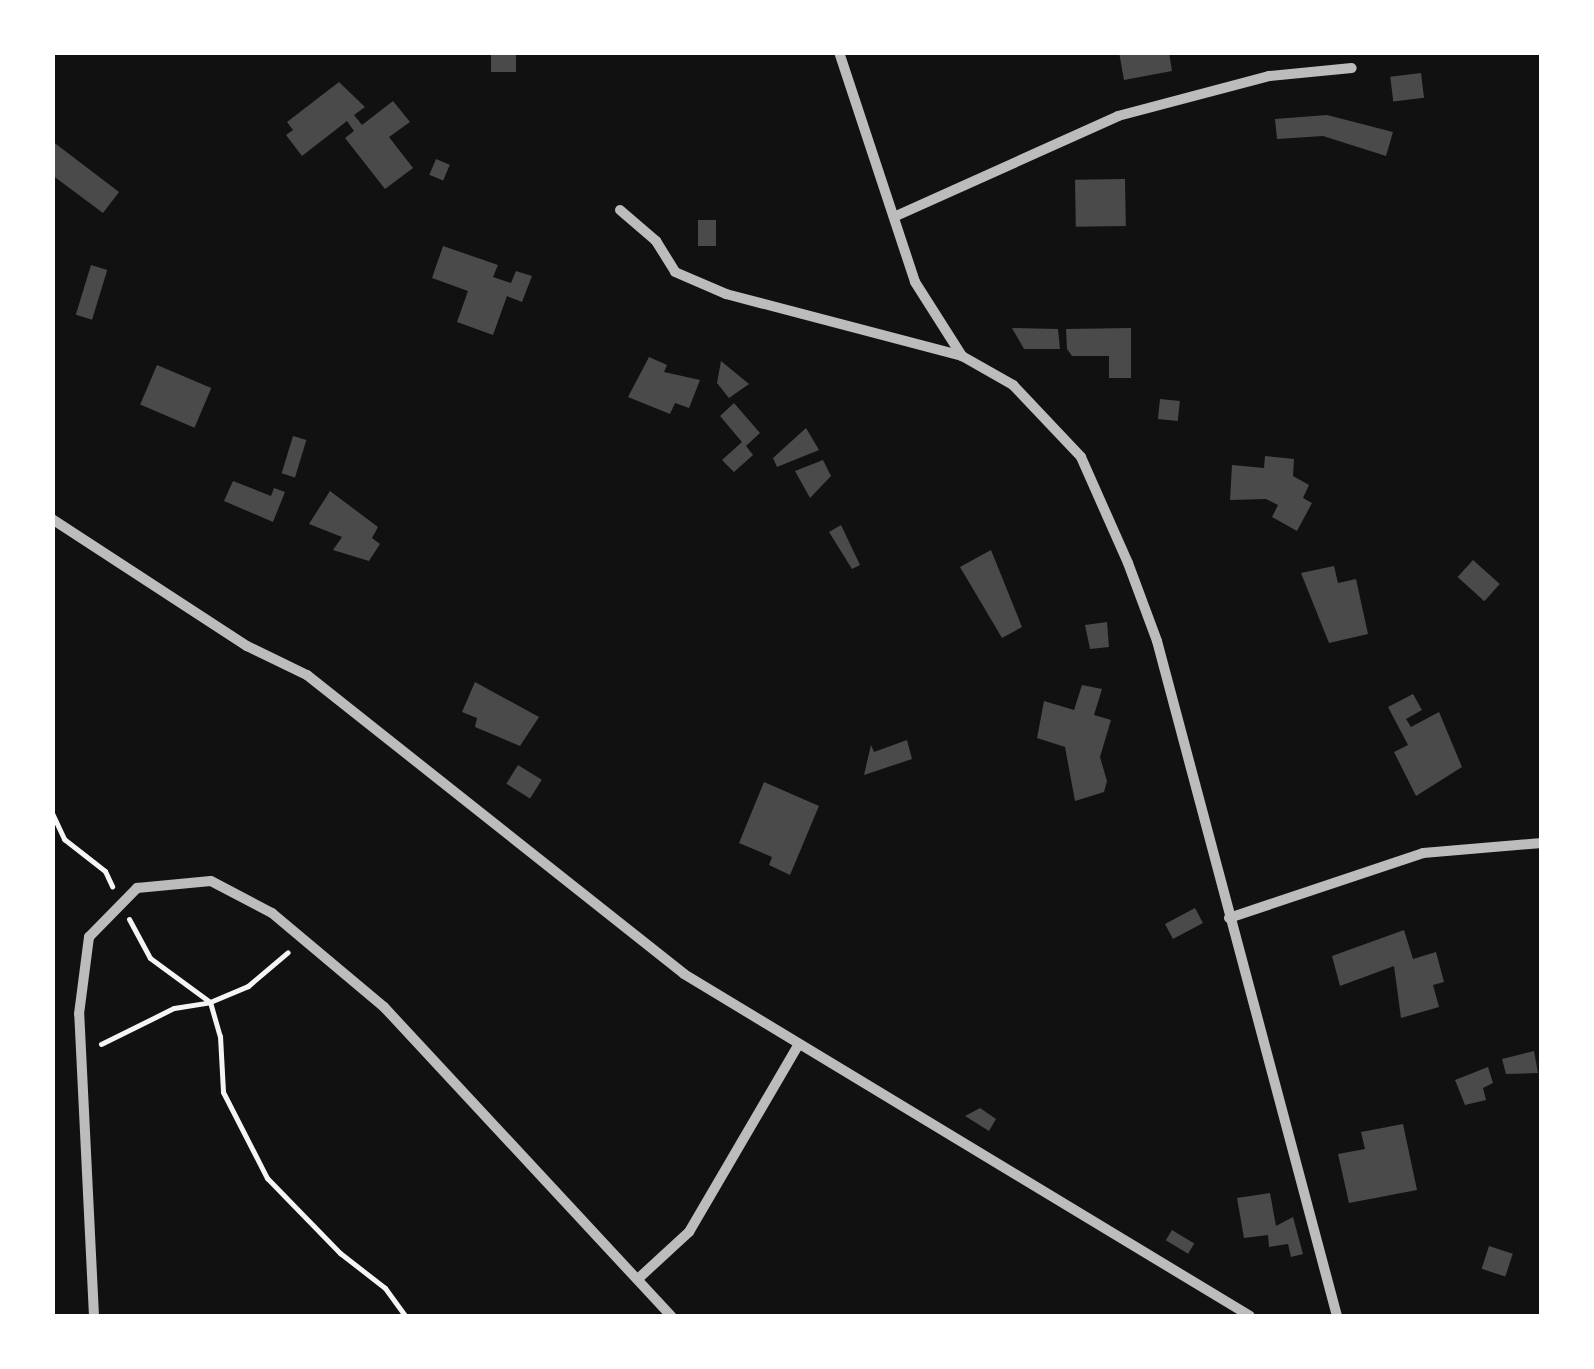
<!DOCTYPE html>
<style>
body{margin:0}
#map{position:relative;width:1594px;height:1369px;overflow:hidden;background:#111;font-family:"PT Sans Narrow",sans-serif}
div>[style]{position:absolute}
.building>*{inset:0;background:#4a4a4a;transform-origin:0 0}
.path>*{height:5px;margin:-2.5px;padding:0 2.5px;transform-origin:2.5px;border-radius:2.5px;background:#f5f5f5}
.minor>*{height:10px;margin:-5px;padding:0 5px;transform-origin:5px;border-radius:5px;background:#bcbcbc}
span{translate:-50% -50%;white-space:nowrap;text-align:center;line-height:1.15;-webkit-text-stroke:10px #fff;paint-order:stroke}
.frame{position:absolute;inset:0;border:55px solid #fff;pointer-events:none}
</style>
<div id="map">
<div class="building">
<i style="left:491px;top:52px;width:25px;height:20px"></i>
<i style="clip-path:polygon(1119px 52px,1169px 52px,1172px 71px,1124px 80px)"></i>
<i style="left:1421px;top:73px;width:25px;height:31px;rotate:83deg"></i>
<i style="clip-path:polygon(339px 82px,365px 107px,354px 115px,362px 125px,393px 101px,410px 122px,389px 137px,413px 168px,385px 189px,345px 138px,354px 131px,347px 121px,302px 156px,286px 135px,293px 130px,287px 122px)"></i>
<i style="clip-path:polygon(1327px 115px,1393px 132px,1386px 156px,1323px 136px,1277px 139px,1275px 119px)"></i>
<i style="clip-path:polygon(52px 141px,119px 192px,103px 213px,52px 175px)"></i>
<i style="left:436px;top:159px;width:15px;height:17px;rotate:23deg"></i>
<i style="left:1125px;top:179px;width:47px;height:50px;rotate:89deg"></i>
<i style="left:698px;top:220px;width:18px;height:26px"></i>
<i style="clip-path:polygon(443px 246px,498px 265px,493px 277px,511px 283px,516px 271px,532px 276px,522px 302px,507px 296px,493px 335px,457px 322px,468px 291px,432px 278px)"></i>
<i style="left:91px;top:265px;width:17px;height:52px;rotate:17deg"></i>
<i style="clip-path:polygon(1012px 328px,1058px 329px,1060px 349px,1024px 349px)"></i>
<i style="clip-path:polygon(1131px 328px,1131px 378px,1109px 378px,1109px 356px,1072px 356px,1067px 349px,1066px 329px)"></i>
<i style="clip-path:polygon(649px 357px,667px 365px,664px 372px,700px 380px,689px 408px,675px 403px,670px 414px,628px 397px)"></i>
<i style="clip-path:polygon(721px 361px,749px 384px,729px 398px,717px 383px)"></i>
<i style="left:157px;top:365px;width:59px;height:43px;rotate:23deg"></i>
<i style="left:1160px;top:399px;width:20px;height:20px;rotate:6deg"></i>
<i style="clip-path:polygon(734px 403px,760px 433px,746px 446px,753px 455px,734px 472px,722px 460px,742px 442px,720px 416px)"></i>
<i style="clip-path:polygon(806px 428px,819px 450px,777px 467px,773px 458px)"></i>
<i style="left:293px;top:436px;width:14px;height:39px;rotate:17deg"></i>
<i style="clip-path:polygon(1265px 456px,1294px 459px,1293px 476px,1309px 485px,1303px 498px,1312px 503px,1297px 531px,1272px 517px,1278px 505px,1266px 499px,1230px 500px,1232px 465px,1264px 468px)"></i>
<i style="clip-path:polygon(823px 460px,831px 476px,810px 498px,795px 471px)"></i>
<i style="clip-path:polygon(233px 481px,271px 496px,274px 488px,285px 492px,273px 522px,224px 501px)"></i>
<i style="clip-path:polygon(330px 491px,378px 527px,372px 538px,380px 544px,369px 561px,333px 550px,342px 537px,309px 524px)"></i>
<i style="clip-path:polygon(841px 525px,860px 565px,852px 569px,829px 532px)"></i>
<i style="clip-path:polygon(991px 550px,1022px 627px,1002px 638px,960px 567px)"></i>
<i style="left:1473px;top:560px;width:36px;height:23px;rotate:42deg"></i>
<i style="clip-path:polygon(1334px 566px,1338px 583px,1356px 579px,1368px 634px,1329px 643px,1301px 573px)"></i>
<i style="clip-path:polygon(1107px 622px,1109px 647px,1090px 649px,1085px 625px)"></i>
<i style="clip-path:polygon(475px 682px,539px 717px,520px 746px,475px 727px,477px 718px,462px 712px)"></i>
<i style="clip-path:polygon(1082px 685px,1102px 689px,1094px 715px,1111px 720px,1100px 757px,1107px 781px,1104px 792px,1075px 801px,1065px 747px,1037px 738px,1044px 701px,1074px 710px)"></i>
<i style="clip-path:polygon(1413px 694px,1422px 710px,1406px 719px,1411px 727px,1439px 712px,1462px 767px,1416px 796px,1394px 752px,1408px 745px,1388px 707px)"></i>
<i style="clip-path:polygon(907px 740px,912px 759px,864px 775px,871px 745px,874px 752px)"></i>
<i style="left:518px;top:765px;width:28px;height:22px;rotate:32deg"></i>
<i style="clip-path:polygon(764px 782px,819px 806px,790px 875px,769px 865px,772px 857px,739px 843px)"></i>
<i style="left:1195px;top:908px;width:17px;height:34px;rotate:62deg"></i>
<i style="clip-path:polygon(1404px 930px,1413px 959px,1436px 952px,1444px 982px,1433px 985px,1439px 1007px,1401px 1018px,1394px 966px,1340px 986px,1332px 956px)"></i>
<i style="clip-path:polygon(1534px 1051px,1538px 1073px,1506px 1074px,1502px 1059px)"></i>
<i style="clip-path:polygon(1488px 1067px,1493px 1083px,1483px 1088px,1486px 1100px,1465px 1105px,1455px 1080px)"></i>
<i style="clip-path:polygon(980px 1108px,996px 1119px,989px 1131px,965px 1116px)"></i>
<i style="clip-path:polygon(1403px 1124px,1417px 1190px,1349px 1203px,1338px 1154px,1365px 1149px,1361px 1132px)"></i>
<i style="clip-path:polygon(1270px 1193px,1276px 1226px,1293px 1217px,1303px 1254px,1291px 1257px,1288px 1244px,1269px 1247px,1268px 1235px,1244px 1238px,1237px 1198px)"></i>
<i style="left:1172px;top:1230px;width:26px;height:12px;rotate:31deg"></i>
<i style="left:1489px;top:1246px;width:25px;height:24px;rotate:18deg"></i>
</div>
<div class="path">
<i style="left:52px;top:813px;width:29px;rotate:65deg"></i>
<i style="left:64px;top:839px;width:52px;rotate:38deg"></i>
<i style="left:105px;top:871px;width:17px;rotate:65deg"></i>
<i style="left:129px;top:919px;width:44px;rotate:61.7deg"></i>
<i style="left:150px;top:958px;width:74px;rotate:36.3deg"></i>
<i style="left:210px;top:1002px;width:35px;rotate:74deg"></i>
<i style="left:220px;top:1036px;width:56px;rotate:86.9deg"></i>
<i style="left:223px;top:1092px;width:97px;rotate:62.9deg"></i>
<i style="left:267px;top:1178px;width:105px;rotate:45.8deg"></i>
<i style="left:340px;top:1253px;width:57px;rotate:37.9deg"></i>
<i style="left:385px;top:1288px;width:34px;rotate:54deg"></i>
<i style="left:101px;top:1044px;width:81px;rotate:-26.3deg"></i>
<i style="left:174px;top:1008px;width:36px;rotate:-9deg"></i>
<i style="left:210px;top:1002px;width:41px;rotate:-22.8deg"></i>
<i style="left:248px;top:986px;width:52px;rotate:-40.4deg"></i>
</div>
<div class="minor">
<i style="left:839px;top:52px;width:242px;rotate:71.7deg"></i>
<i style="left:915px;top:282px;width:88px;rotate:57.6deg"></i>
<i style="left:962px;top:356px;width:59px;rotate:29.6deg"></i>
<i style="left:1013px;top:385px;width:99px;rotate:46.6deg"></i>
<i style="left:1081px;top:457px;width:116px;rotate:66.1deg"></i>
<i style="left:1128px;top:563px;width:83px;rotate:69.6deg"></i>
<i style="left:1157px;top:641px;width:699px;rotate:75.07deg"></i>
<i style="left:620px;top:210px;width:48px;rotate:40.7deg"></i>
<i style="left:656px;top:241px;width:36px;rotate:58deg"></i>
<i style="left:675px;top:272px;width:56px;rotate:23.3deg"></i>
<i style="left:726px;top:294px;width:244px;rotate:14.7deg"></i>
<i style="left:896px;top:216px;width:243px;rotate:-24.2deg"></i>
<i style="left:1118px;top:116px;width:156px;rotate:-14.8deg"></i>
<i style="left:1269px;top:76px;width:83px;rotate:-5.5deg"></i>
<i style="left:52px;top:519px;width:233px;rotate:33.1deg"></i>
<i style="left:247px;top:646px;width:67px;rotate:25.8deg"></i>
<i style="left:307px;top:675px;width:481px;rotate:38.4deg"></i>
<i style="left:684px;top:974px;width:661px;rotate:31.14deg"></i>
<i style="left:1229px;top:918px;width:205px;rotate:-18.5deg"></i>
<i style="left:1423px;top:853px;width:119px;rotate:-4.8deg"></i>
<i style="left:640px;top:1277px;width:67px;rotate:-42.6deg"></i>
<i style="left:689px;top:1232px;width:214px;rotate:-59.7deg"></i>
<i style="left:94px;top:1316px;width:302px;rotate:-92.8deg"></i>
<i style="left:79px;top:1014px;width:78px;rotate:-82.6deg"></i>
<i style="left:89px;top:937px;width:69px;rotate:-45.6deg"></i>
<i style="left:137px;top:888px;width:74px;rotate:-5.4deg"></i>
<i style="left:211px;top:881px;width:69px;rotate:27.7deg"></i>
<i style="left:272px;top:913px;width:146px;rotate:40deg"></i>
<i style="left:384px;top:1007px;width:422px;rotate:47.1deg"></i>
</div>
<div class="frame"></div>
</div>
